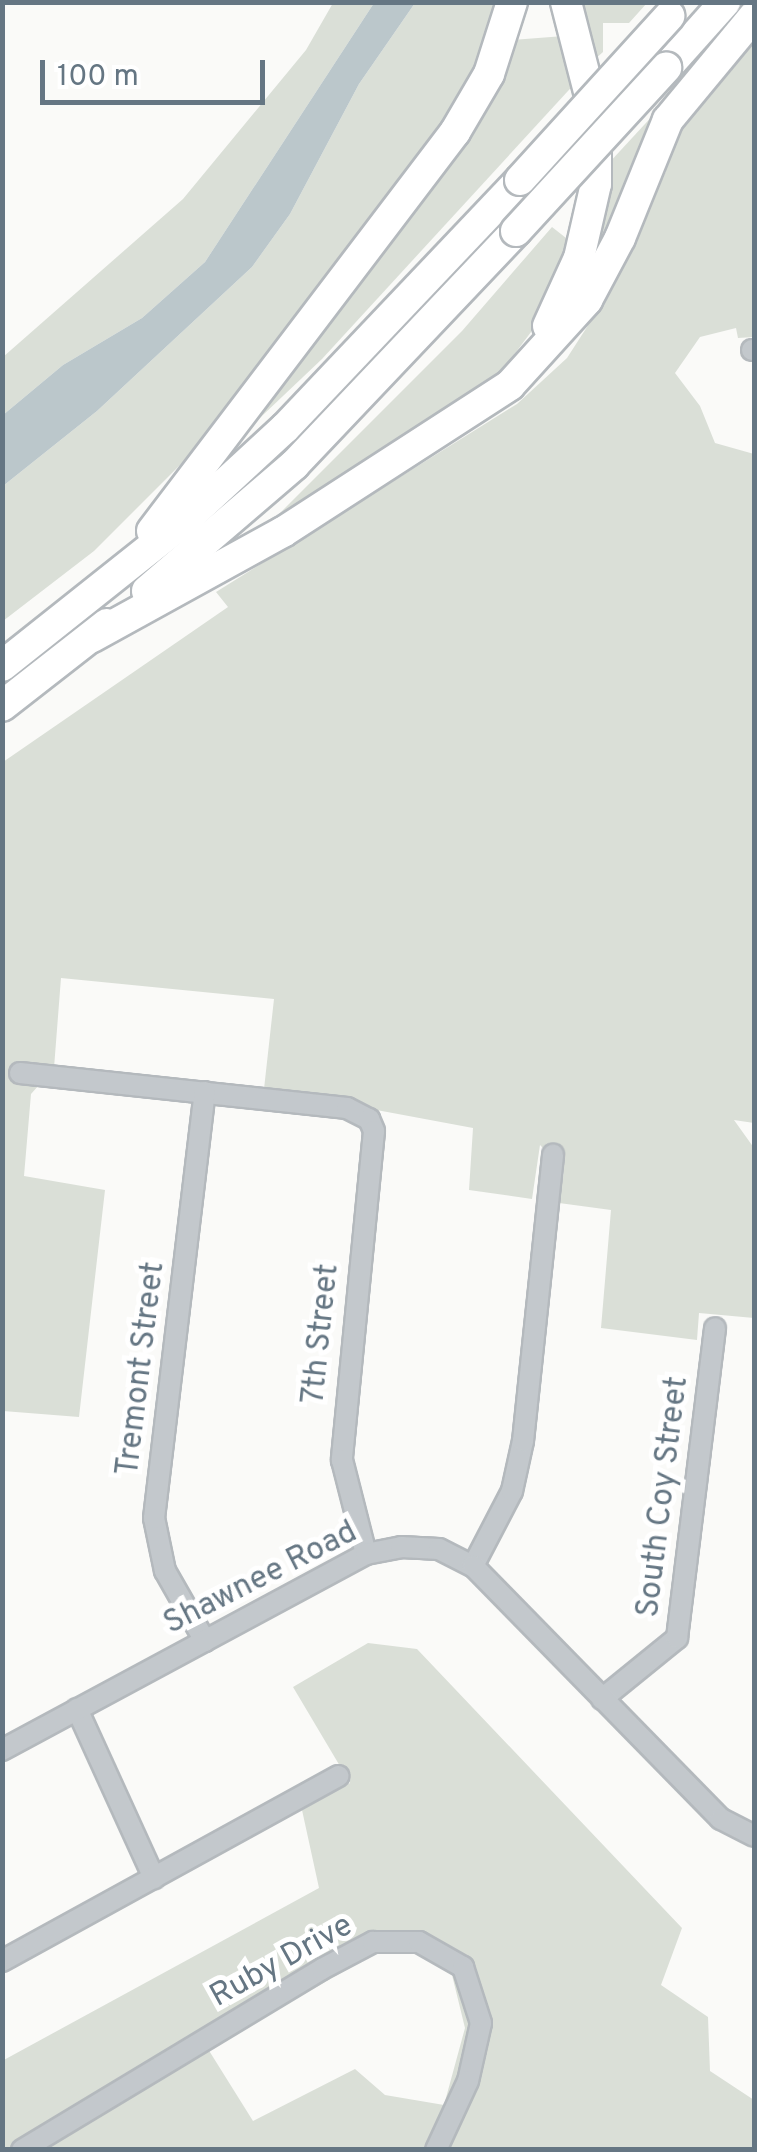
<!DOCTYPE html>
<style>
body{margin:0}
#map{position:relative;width:757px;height:2152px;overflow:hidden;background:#fafaf8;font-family:Overpass,sans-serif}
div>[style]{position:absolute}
.green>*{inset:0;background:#dadfd7}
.water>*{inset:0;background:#bbc7cb}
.roads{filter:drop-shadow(2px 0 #b4b9bd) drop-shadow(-2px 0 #b4b9bd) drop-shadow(0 2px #b4b9bd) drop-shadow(0 -2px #b4b9bd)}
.minor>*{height:20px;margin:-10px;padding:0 10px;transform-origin:10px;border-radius:10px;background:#c3c8cc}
.highway>*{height:30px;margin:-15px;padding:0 15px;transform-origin:15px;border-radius:15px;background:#fff}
.bridges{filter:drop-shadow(2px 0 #b4b9bd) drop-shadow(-2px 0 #b4b9bd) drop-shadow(0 2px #b4b9bd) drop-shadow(0 -2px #b4b9bd)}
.highway-bridge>*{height:30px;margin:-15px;padding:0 15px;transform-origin:15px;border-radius:15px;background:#fff}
span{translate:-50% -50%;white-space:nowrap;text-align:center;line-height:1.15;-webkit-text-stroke:10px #fff;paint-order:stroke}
.street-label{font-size:32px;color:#657683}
.frame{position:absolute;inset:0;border:5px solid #657683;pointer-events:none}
.scale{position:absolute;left:40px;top:60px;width:225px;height:45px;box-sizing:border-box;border:5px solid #657683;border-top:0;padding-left:12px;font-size:30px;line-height:35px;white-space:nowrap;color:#657683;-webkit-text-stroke:8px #fff;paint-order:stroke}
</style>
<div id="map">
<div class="green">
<i style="clip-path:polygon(333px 3px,374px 3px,205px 262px,142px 318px,63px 365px,3px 415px,3px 357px,183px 199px,306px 50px)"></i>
<i style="clip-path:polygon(415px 3px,496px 3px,478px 71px,456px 109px,193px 452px,94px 551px,3px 621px,3px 486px,97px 411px,252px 267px,290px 214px,359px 84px)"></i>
<i style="clip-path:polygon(578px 3px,647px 3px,629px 23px,603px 23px,603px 52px,594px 60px)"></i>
<i style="clip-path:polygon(754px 35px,754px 337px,738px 338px,736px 328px,700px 337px,675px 373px,700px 406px,715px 443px,754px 454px,754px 1123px,734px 1120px,754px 1148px,754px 1318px,699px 1313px,697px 1340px,601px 1328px,611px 1210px,559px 1203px,564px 1170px,540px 1145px,532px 1199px,469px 1190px,473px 1128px,264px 1089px,274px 999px,61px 978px,54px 1068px,31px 1094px,24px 1176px,105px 1190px,79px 1417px,3px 1411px,3px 762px,228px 607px,216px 592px,517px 404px,567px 358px,616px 282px,666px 171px,661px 168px,673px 134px)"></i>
<i style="clip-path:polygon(564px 36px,579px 79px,322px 359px,242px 435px,512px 40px)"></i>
<i style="clip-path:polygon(669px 98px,672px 99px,593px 261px,608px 164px)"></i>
<i style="clip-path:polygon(552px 227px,575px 245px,549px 308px,489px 388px,272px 521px,462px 331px)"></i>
<i style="clip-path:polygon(evenodd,368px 1643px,417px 1649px,682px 1928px,661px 1985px,708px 2017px,710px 2071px,754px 2100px,754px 2149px,3px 2149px,2px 2061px,319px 1888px,302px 1810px,350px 1783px,293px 1687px,368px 1643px,374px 1954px,420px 1954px,452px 1975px,465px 2028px,444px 2105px,385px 2095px,355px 2069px,253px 2121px,208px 2049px,374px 1954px)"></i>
</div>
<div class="water">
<i style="clip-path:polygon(374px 3px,415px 3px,359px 84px,290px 214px,252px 267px,97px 411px,3px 486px,3px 415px,63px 365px,142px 318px,205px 262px)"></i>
</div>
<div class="roads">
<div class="minor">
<i style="left:752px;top:350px;width:2px"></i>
<i style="left:20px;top:1073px;width:329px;rotate:6.1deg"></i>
<i style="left:347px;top:1108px;width:25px;rotate:27deg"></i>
<i style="left:369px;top:1119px;width:13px;rotate:67deg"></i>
<i style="left:374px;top:1131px;width:331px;rotate:95.6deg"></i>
<i style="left:342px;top:1460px;width:97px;rotate:75.7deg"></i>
<i style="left:473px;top:1566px;width:85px;rotate:-62.5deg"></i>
<i style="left:512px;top:1491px;width:51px;rotate:-77.6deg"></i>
<i style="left:523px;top:1441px;width:288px;rotate:-84deg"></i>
<i style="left:205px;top:1641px;width:81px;rotate:-119.7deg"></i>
<i style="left:165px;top:1571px;width:54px;rotate:-101.7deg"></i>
<i style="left:154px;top:1518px;width:429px;rotate:-83.2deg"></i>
<i style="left:602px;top:1699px;width:97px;rotate:-39.1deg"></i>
<i style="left:677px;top:1638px;width:312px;rotate:-83deg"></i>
<i style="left:77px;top:1709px;width:186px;rotate:65.5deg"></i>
<i style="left:2px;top:1750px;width:413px;rotate:-28.3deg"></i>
<i style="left:366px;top:1554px;width:36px;rotate:-11deg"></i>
<i style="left:401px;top:1547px;width:38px;rotate:3deg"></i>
<i style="left:439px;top:1549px;width:38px;rotate:27deg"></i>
<i style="left:473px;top:1566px;width:354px;rotate:45.6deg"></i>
<i style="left:721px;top:1819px;width:37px;rotate:27deg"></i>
<i style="left:2px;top:1961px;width:384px;rotate:-28.8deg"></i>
<i style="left:22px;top:2150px;width:350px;rotate:-31.1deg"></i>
<i style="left:322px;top:1969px;width:58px;rotate:-27.9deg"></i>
<i style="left:373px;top:1942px;width:46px"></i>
<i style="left:419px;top:1942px;width:51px;rotate:29.6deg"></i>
<i style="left:463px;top:1967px;width:59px;rotate:72.2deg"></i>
<i style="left:481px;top:2023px;width:59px;rotate:102.6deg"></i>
<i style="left:468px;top:2081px;width:76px;rotate:114.9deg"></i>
</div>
<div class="highway">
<i style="left:666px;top:68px;width:89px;rotate:-48.2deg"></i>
<i style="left:548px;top:326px;width:75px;rotate:-65.5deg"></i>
<i style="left:579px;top:258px;width:76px;rotate:-77.1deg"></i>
<i style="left:596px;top:184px;width:65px;rotate:-90deg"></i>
<i style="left:596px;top:119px;width:121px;rotate:-104.4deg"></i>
<i style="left:152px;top:531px;width:501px;rotate:-52.79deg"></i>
<i style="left:455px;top:132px;width:67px;rotate:-59.6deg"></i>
<i style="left:489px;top:74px;width:76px;rotate:-72.3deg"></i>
<i style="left:147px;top:591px;width:194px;rotate:-40.6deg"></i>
<i style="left:294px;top:465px;width:323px;rotate:-46.5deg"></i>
<i style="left:92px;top:637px;width:218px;rotate:-28.8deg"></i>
<i style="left:283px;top:532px;width:270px;rotate:-32.9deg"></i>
<i style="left:510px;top:385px;width:115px;rotate:-47.8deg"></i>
<i style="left:587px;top:300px;width:70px;rotate:-62deg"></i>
<i style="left:620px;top:238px;width:127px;rotate:-67.9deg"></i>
<i style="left:668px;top:120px;width:135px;rotate:-50.4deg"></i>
<i style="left:2px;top:666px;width:231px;rotate:-38.5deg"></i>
<i style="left:183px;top:522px;width:139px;rotate:-42.7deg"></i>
<i style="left:285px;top:428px;width:342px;rotate:-46.5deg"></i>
<i style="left:2px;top:706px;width:133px;rotate:-38deg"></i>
</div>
</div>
<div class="bridges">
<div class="highway-bridge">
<i style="left:520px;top:180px;width:222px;rotate:-47.7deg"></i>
<i style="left:516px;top:231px;width:222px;rotate:-47.4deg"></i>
</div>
</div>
<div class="street-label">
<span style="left:322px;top:1334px;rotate:-84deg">7th Street</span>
<span style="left:142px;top:1369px;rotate:-83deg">Tremont Street</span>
<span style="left:664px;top:1497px;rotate:-83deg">South Coy Street</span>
<span style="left:261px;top:1579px;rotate:-27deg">Shawnee Road</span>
<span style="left:282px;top:1962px;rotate:-29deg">Ruby Drive</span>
</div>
<div class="frame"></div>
<div class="scale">100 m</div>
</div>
